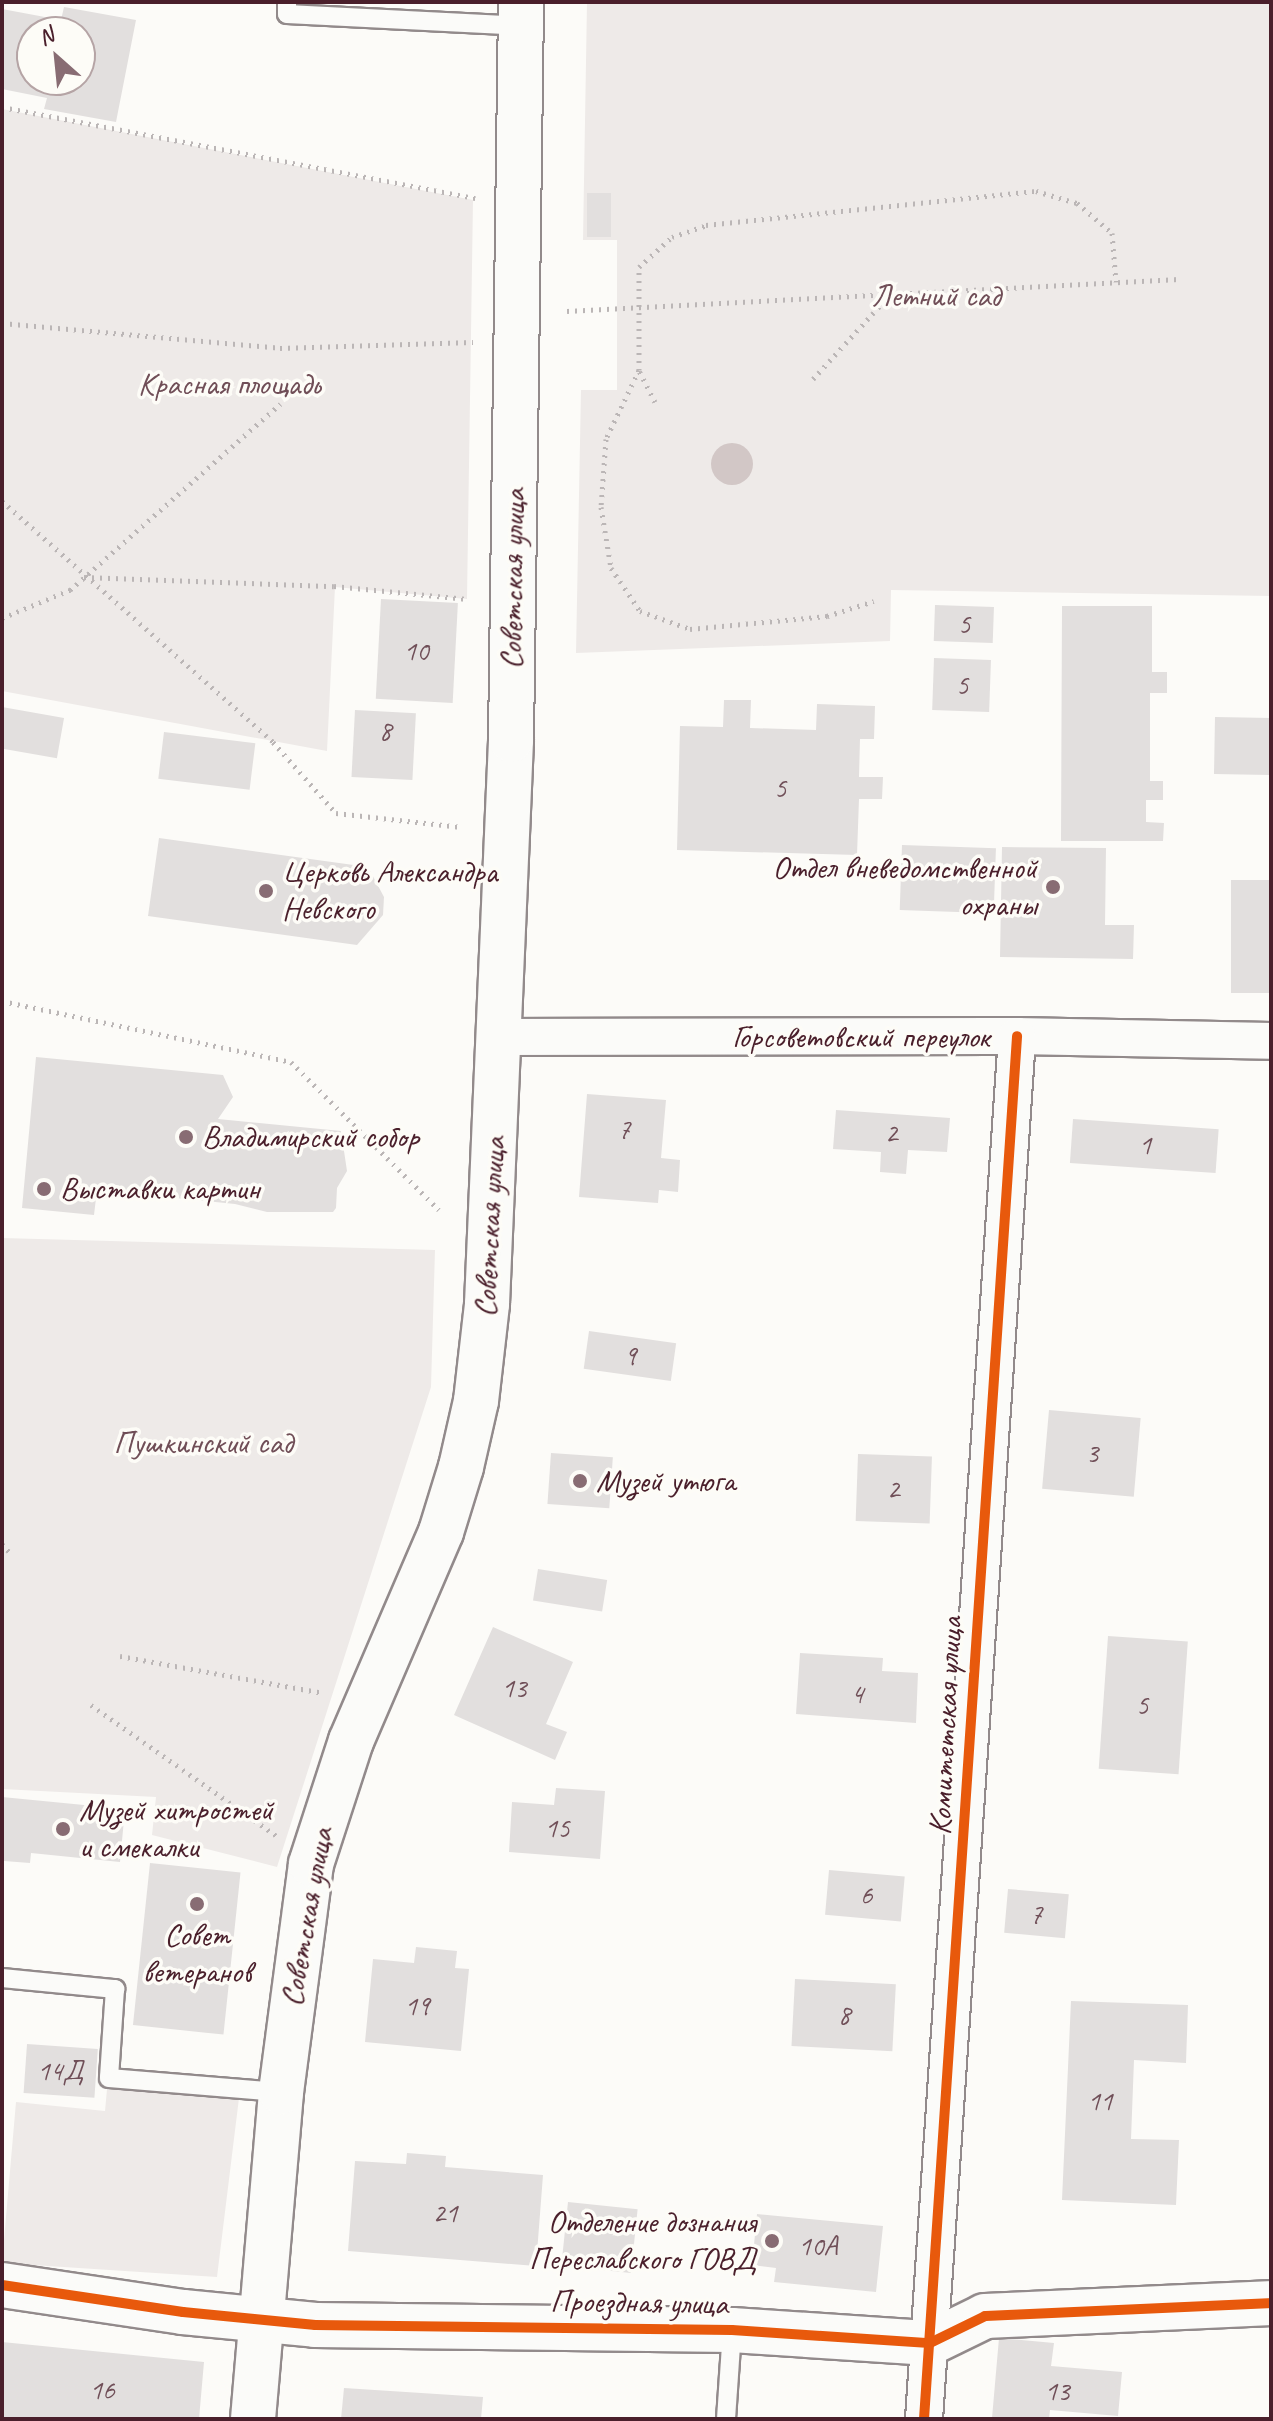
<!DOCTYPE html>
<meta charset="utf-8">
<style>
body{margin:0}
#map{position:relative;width:1273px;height:2421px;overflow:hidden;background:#fcfbf8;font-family:Caveat,sans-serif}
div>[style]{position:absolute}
.green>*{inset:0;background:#eeeae8}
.water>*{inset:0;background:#d2c7c6}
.round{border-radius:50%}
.building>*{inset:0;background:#e2dfde;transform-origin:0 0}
.path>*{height:5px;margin-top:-2.5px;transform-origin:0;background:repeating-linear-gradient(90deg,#bbb6b6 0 2px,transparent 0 8px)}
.roads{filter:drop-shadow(2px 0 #928a8b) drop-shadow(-2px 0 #928a8b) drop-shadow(0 2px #928a8b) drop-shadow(0 -2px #928a8b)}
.lane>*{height:18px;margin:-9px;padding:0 9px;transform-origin:9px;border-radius:9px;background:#fbfbf9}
.street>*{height:36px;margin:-18px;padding:0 18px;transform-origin:18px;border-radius:18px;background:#fbfbf9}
.secondary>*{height:44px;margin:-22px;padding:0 22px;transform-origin:22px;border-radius:22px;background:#fbfbf9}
.primary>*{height:44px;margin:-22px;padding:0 22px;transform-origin:22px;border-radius:22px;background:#fbfbf9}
.cycleway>*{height:10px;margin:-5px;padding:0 5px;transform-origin:5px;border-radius:5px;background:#e8590c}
.dots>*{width:22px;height:22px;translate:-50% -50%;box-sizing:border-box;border:4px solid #fdfcf7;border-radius:50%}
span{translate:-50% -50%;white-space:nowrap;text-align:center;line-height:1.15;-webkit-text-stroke:7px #fdfcf7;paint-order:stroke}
.number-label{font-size:28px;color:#704f58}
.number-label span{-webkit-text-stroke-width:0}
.park-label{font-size:32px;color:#704e57}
.street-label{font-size:32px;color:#4a1f2b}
.poi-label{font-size:32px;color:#4a1f2b}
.right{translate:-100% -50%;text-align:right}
.left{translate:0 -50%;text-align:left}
.frame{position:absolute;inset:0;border:4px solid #4a1f2b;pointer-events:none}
.north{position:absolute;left:16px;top:16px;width:80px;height:80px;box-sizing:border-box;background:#fdfcf7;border:2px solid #b5a4a5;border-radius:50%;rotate:333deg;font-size:22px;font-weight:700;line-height:32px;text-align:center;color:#4a1f2b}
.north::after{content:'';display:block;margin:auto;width:28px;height:36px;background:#886c73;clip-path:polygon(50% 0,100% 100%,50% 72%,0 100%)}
</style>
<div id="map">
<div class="green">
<i style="clip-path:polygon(587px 2px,1271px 2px,1271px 596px,891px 590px,890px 641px,576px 653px,581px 390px,617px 390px,617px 240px,583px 240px)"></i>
<i style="clip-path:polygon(2px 109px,473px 200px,467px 599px,335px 587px,327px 751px,2px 691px)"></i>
<i style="clip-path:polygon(2px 1238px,435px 1250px,431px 1387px,277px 1867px,152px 1835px,156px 1797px,2px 1789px)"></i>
<i style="clip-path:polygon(107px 2089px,239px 2098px,217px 2277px,2px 2263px,16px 2102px,105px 2111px)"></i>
</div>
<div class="water">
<i class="round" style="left:711px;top:443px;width:42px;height:42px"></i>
</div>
<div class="building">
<i style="clip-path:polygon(evenodd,64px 7px,136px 20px,116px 122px,44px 109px,47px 98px,2px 89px,2px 9px,61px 20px,64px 7px,32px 32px,80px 32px,80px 80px,32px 80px,32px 32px)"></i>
<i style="left:587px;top:193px;width:24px;height:44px"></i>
<i style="left:381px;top:599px;width:77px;height:100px;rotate:3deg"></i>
<i style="left:935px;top:605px;width:59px;height:36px;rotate:2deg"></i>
<i style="clip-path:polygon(1062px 606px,1152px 606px,1152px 672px,1167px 672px,1167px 693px,1150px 693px,1150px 781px,1163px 781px,1163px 800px,1146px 800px,1146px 822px,1164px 823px,1163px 841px,1061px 841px)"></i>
<i style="left:934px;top:658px;width:57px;height:52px;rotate:2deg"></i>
<i style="clip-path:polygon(724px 700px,751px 700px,750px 728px,816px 730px,817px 704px,875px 706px,874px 739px,860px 739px,859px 777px,883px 777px,882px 799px,859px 799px,857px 855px,677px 850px,680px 726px,723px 727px)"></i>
<i style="left:2px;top:707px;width:63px;height:41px;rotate:10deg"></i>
<i style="left:355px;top:710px;width:61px;height:67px;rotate:3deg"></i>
<i style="left:1215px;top:717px;width:56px;height:57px;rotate:1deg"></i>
<i style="left:164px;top:732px;width:92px;height:47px;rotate:7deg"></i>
<i style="clip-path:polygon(159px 838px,368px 867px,384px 897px,383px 915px,357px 945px,148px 916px)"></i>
<i style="left:902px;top:845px;width:94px;height:65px;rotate:2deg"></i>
<i style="clip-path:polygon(1002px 847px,1106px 848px,1105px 925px,1134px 925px,1133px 959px,1000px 957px)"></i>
<i style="left:1231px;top:880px;width:40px;height:113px"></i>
<i style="clip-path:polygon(36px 1057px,223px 1075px,233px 1097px,218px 1119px,341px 1131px,347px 1171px,337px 1188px,336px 1208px,333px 1212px,267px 1212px,235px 1204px,97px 1190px,94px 1215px,22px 1208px)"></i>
<i style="clip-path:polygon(587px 1094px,666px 1100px,661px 1158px,680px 1160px,678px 1192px,659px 1190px,658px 1203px,579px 1197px)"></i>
<i style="clip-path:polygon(836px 1110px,950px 1118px,947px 1152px,908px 1150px,906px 1174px,880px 1172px,881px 1152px,833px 1149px)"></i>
<i style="left:1073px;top:1119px;width:146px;height:44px;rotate:4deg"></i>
<i style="left:589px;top:1331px;width:88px;height:38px;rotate:8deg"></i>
<i style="left:1049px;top:1410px;width:92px;height:79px;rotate:5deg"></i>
<i style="left:551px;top:1453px;width:62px;height:51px;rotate:4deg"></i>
<i style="left:858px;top:1454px;width:74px;height:67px;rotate:2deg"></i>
<i style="left:538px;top:1569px;width:70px;height:32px;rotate:9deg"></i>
<i style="clip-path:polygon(493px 1627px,573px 1662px,546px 1724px,567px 1732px,555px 1760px,454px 1715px)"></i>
<i style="left:1108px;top:1636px;width:80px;height:133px;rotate:4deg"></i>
<i style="clip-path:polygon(800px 1653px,883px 1658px,882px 1671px,918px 1673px,916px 1723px,796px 1714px)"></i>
<i style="clip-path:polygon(556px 1788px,605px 1791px,600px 1859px,509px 1852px,512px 1802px,554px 1805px)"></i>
<i style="clip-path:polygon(2px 1797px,125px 1809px,120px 1862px,31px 1853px,30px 1863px,4px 1861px)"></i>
<i style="left:150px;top:1863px;width:91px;height:163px;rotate:6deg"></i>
<i style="left:829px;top:1870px;width:76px;height:45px;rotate:5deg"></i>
<i style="left:1008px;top:1889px;width:61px;height:44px;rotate:5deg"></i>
<i style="clip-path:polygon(416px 1947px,457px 1951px,455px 1968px,469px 1969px,461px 2051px,365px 2042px,373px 1959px,414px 1963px)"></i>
<i style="left:795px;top:1979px;width:101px;height:67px;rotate:3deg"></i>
<i style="clip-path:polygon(1071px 2001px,1188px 2005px,1186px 2063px,1134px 2060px,1131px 2139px,1179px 2140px,1176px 2205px,1062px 2200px)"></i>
<i style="left:27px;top:2044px;width:71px;height:49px;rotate:4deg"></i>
<i style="clip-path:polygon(407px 2153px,446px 2156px,445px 2167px,543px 2175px,536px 2266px,348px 2251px,355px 2161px,406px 2164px)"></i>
<i style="left:568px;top:2202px;width:70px;height:64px;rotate:6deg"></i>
<i style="clip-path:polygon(757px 2214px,883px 2226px,876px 2292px,774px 2282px,776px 2268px,752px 2265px)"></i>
<i style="clip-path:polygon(999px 2338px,1054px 2343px,1051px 2366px,1122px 2372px,1118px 2416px,1050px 2410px,1049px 2419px,992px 2418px)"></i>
<i style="clip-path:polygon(2px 2342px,204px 2362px,199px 2419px,2px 2419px)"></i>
<i style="clip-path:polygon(344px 2388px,483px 2397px,481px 2419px,341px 2419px)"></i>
</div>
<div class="path">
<i style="left:2px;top:107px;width:482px;rotate:10.9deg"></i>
<i style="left:567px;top:311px;width:613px;rotate:-2.99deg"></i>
<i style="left:2px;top:323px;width:279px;rotate:5.1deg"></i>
<i style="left:280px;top:348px;width:193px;rotate:-1.8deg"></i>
<i style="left:639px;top:370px;width:76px;rotate:115.6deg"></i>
<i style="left:606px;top:439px;width:68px;rotate:94.2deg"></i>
<i style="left:601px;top:507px;width:62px;rotate:80.7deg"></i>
<i style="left:611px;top:568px;width:52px;rotate:56deg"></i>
<i style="left:640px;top:611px;width:53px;rotate:19.8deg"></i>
<i style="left:690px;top:629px;width:138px;rotate:-5.4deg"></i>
<i style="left:827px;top:616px;width:49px;rotate:-17.7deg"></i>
<i style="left:813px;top:379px;width:111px;rotate:-47.6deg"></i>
<i style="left:655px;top:402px;width:36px;rotate:-117deg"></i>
<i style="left:639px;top:370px;width:103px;rotate:-90deg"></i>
<i style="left:639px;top:267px;width:45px;rotate:-42.3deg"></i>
<i style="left:672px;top:237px;width:36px;rotate:-19deg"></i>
<i style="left:706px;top:225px;width:332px;rotate:-5.9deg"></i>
<i style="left:1036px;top:191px;width:43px;rotate:16.3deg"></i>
<i style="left:1077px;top:203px;width:46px;rotate:40.6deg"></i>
<i style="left:1112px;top:233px;width:49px;rotate:85.3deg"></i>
<i style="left:2px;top:501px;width:363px;rotate:41.6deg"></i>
<i style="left:273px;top:742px;width:95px;rotate:48.4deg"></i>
<i style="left:336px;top:813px;width:126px;rotate:6.4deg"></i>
<i style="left:84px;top:577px;width:250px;rotate:2.1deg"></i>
<i style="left:334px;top:586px;width:134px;rotate:5.6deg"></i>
<i style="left:2px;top:618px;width:74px;rotate:-22.4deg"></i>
<i style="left:70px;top:590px;width:281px;rotate:-41.5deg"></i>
<i style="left:2px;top:1001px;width:295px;rotate:11.9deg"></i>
<i style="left:291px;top:1062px;width:209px;rotate:45deg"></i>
<i style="left:2px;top:1544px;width:15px;rotate:48deg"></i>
<i style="left:120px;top:1656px;width:207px;rotate:10.3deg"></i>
<i style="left:91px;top:1705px;width:228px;rotate:35.2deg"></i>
</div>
<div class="roads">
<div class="lane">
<i style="left:287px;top:2px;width:12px;rotate:90deg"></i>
<i style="left:287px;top:14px;width:233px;rotate:2.9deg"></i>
<i style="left:2px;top:1978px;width:114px;rotate:5.6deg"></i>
<i style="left:115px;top:1989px;width:89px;rotate:93.9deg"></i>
<i style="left:109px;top:2078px;width:173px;rotate:4.7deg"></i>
<i style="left:726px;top:2419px;width:89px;rotate:-86.1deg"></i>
</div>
<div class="street">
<i style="left:499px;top:1037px;width:518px;rotate:-0.11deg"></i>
<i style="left:1017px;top:1036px;width:254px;rotate:1.1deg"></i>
<i style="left:924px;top:2419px;width:1386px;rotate:-86.15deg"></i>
</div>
<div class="secondary">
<i style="left:2px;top:2285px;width:183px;rotate:8.5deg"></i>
<i style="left:183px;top:2312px;width:133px;rotate:5.6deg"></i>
<i style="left:315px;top:2325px;width:417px;rotate:0.7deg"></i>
<i style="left:732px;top:2330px;width:198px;rotate:3.8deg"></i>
<i style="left:930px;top:2343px;width:61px;rotate:-26.1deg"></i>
<i style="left:985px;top:2316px;width:286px;rotate:-2.6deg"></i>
</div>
<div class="primary">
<i style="left:253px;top:2419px;width:328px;rotate:-85.1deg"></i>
<i style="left:281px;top:2092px;width:230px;rotate:-82.5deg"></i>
<i style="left:311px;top:1864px;width:129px;rotate:-72deg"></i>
<i style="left:351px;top:1741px;width:228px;rotate:-66.7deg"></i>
<i style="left:441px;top:1532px;width:68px;rotate:-72.9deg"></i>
<i style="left:461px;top:1467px;width:68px;rotate:-77.2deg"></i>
<i style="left:476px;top:1401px;width:98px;rotate:-83.5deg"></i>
<i style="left:487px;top:1304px;width:565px;rotate:-87.56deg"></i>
<i style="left:511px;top:740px;width:738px;rotate:-89.22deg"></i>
</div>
</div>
<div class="cycleway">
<i style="left:2px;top:2285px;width:183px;rotate:8.5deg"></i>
<i style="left:183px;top:2312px;width:133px;rotate:5.6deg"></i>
<i style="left:315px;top:2325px;width:417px;rotate:0.7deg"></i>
<i style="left:732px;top:2330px;width:198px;rotate:3.8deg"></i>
<i style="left:930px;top:2343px;width:61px;rotate:-26.1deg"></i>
<i style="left:985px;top:2316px;width:286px;rotate:-2.6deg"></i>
<i style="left:924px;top:2419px;width:1386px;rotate:-86.15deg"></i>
</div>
<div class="dots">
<i style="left:1053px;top:887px;background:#886c73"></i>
<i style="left:266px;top:891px;background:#886c73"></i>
<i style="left:186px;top:1137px;background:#886c73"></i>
<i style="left:44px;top:1189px;background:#886c73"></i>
<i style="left:580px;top:1481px;background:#886c73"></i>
<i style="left:63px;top:1829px;background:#886c73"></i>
<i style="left:197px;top:1904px;background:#886c73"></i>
<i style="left:772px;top:2241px;background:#886c73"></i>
</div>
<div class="number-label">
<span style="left:964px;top:624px">5</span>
<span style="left:416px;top:651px">10</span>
<span style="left:962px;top:685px">5</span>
<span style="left:385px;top:731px">8</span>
<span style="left:780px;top:788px">5</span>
<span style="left:624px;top:1129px">7</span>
<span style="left:891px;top:1133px">2</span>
<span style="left:1145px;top:1145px">1</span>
<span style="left:630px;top:1356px">9</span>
<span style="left:1092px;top:1453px">3</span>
<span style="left:893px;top:1489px">2</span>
<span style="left:514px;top:1688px">13</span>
<span style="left:857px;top:1694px">4</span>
<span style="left:1142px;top:1705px">5</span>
<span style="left:557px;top:1828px">15</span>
<span style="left:866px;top:1895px">6</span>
<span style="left:1036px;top:1914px">7</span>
<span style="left:417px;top:2006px">19</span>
<span style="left:844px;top:2015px">8</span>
<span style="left:60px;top:2071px">14Д</span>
<span style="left:1100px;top:2101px">11</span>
<span style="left:445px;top:2213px">21</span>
<span style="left:818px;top:2246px">10А</span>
<span style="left:102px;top:2390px">16</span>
<span style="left:1057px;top:2391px">13</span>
</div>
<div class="park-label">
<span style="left:936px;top:296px">Летний сад</span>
<span style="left:229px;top:384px">Красная площадь</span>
<span style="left:203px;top:1443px">Пушкинский сад</span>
</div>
<div class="street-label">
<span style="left:513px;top:579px;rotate:-89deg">Советская улица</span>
<span style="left:861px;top:1037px">Горсоветовский переулок</span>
<span style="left:490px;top:1227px;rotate:-87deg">Советская улица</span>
<span style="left:946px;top:1726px;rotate:-87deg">Комитетская улица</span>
<span style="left:307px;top:1917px;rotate:-80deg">Советская улица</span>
<span style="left:639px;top:2303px;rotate:1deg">Проездная улица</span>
</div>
<div class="poi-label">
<span class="right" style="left:1037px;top:887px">Отдел вневедомственной<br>охраны</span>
<span class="left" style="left:282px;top:891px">Церковь Александра<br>Невского</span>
<span class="left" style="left:202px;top:1137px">Владимирский собор</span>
<span class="left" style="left:60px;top:1189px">Выставки картин</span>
<span class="left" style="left:596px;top:1481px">Музей утюга</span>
<span class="left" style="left:79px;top:1829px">Музей хитростей<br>и смекалки</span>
<span style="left:197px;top:1954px">Совет<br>ветеранов</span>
<span class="right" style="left:756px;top:2241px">Отделение дознания<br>Переславского ГОВД</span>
</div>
<div class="frame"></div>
<div class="north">N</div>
</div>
